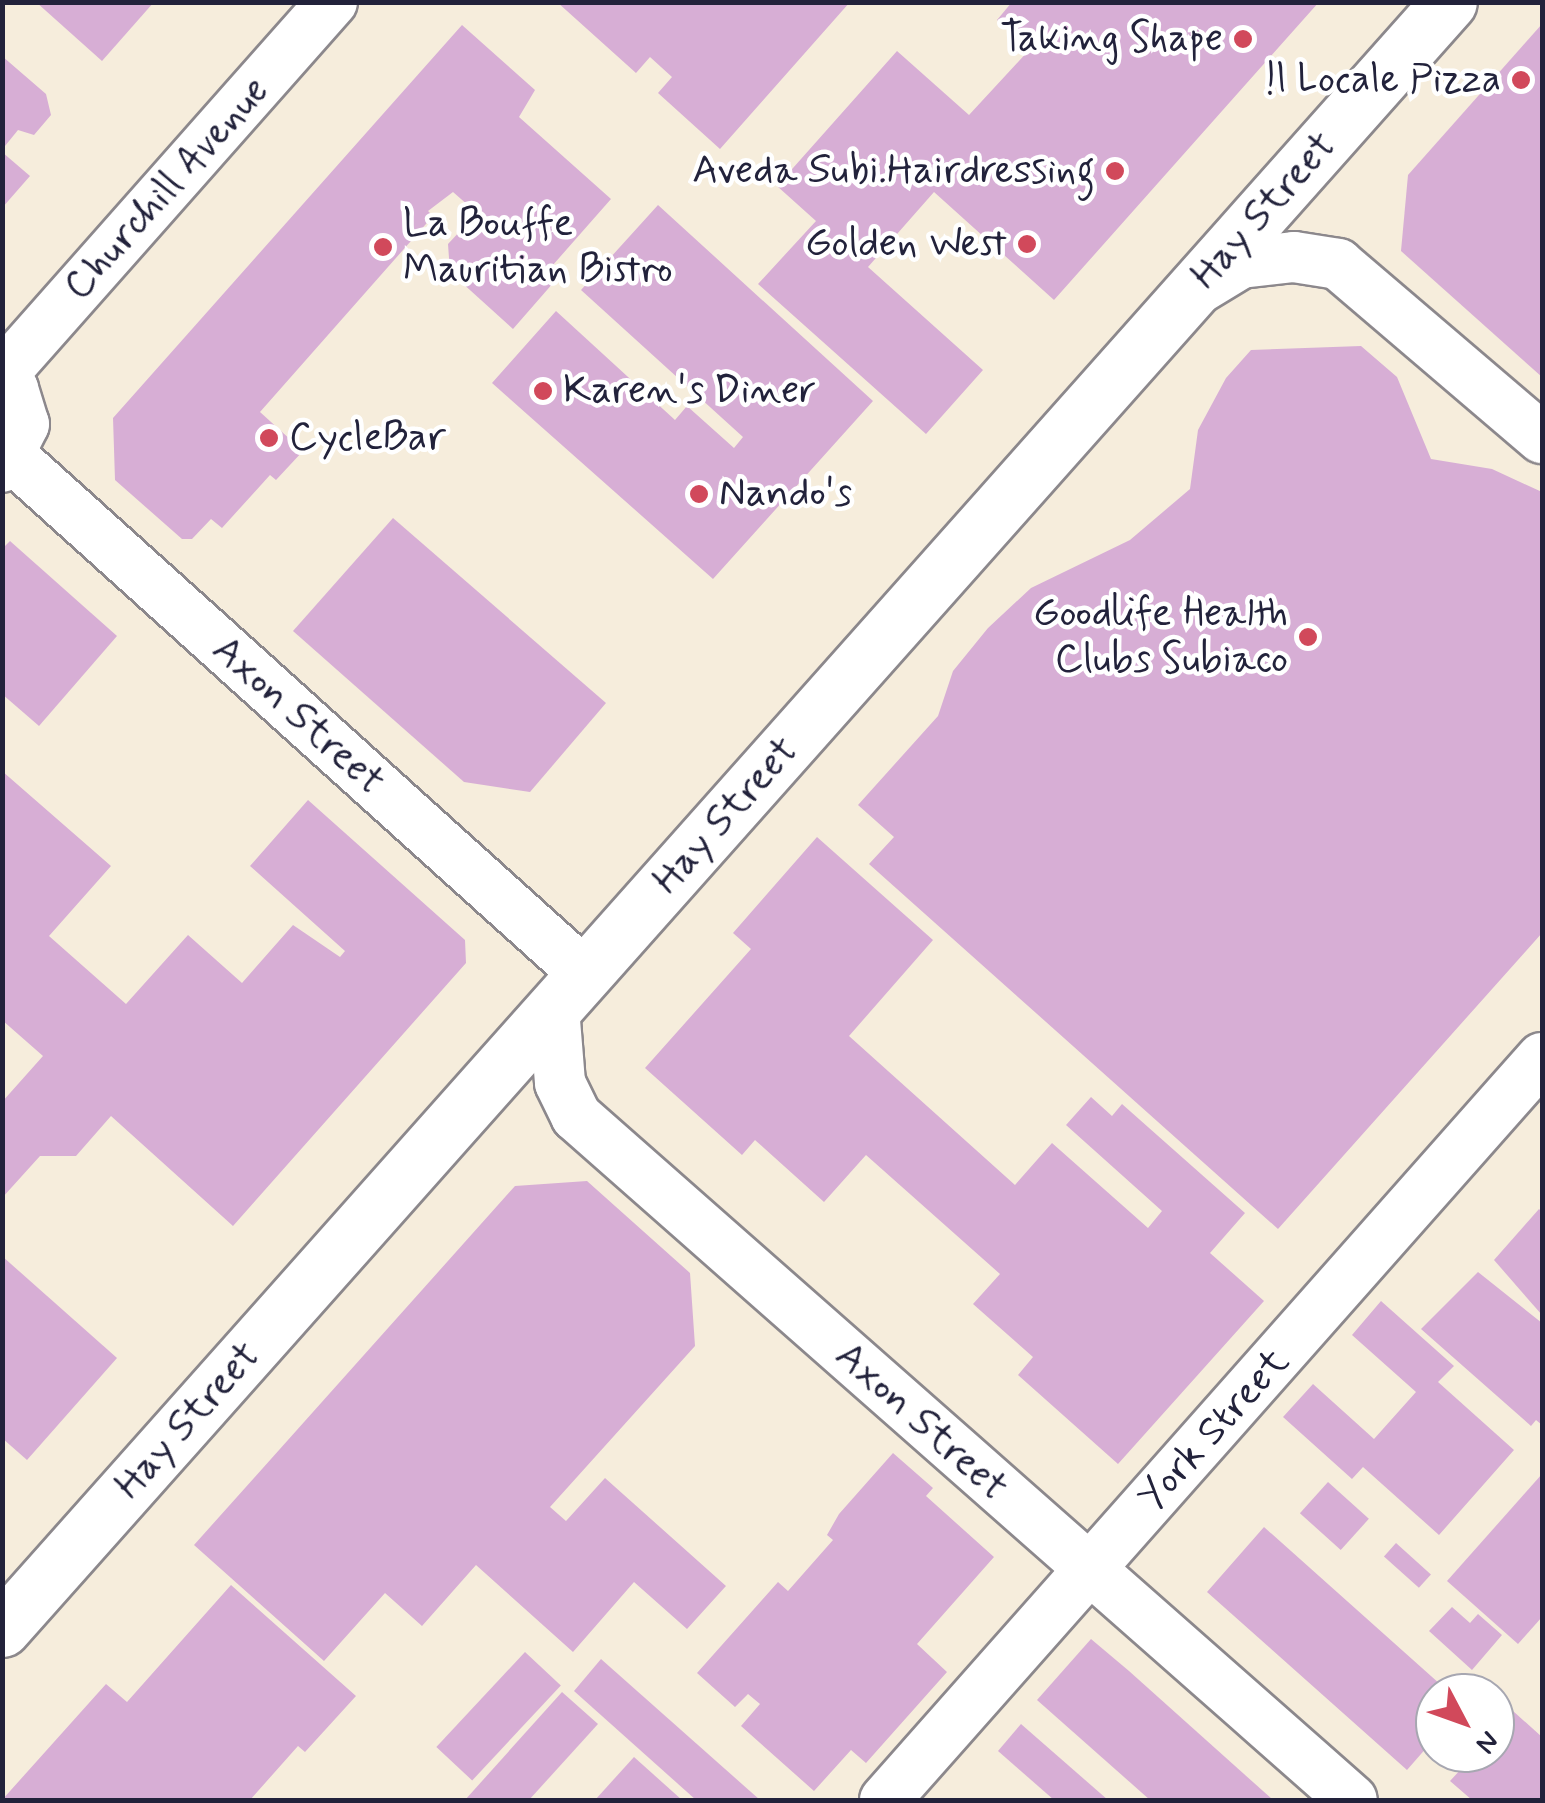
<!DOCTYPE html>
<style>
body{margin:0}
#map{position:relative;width:1545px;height:1803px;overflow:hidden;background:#f6eddc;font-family:Mynerve,sans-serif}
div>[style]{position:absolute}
.building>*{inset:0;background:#d7aed5;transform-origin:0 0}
.roads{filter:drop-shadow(2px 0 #8c888c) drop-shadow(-2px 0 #8c888c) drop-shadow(0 2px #8c888c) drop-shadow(0 -2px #8c888c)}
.street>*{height:50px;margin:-25px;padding:0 25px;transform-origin:25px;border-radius:25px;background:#fff}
.primary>*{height:55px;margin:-27.5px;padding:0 27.5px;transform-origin:27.5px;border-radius:27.5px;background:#fff}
.dots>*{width:28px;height:28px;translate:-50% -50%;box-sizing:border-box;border:5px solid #fff;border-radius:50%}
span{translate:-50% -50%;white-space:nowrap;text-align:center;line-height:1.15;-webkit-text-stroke:9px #fff;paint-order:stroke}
.poi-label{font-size:40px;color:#22223b}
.right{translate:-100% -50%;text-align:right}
.left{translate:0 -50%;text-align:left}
.street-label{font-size:40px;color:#22223b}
.frame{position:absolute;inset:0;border:5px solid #22223b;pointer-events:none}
.north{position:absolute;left:1415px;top:1673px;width:100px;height:100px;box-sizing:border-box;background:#fff;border:2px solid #a7a7b1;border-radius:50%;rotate:131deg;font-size:28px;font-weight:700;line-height:40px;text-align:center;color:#22223b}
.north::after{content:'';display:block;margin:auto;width:35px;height:45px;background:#d1495b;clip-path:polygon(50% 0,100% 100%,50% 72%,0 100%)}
</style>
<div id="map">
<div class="building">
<i style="clip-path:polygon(36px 2px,154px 2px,102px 61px)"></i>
<i style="clip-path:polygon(557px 2px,850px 2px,720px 149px,658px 93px,672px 77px,650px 57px,636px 73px)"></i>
<i style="clip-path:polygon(1012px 2px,1319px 2px,1054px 300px,934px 192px,868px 267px,983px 370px,926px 434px,758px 284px,816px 221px,777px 186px,897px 51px,969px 115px,1030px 49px,997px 20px)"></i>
<i style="clip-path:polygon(1542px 24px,1542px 377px,1401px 251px,1408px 175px)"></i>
<i style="clip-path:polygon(462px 25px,535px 90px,519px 117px,611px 199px,545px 274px,554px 282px,513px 329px,450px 272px,448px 244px,477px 213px,453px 192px,428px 211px,433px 216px,260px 412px,303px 451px,276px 480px,270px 475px,222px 528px,211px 519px,192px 539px,182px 539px,115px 480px,113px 418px)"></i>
<i style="clip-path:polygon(2px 56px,46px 94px,51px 115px,34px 135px,18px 130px,5px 146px)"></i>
<i style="clip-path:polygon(2px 152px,30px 176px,2px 208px)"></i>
<i style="clip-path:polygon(658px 205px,873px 401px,713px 579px,492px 383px,556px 311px,675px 420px,687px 406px,734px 448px,743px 437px,581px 290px)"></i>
<i style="clip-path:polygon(1361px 346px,1397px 377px,1431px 459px,1492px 469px,1542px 492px,1542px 933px,1278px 1229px,869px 864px,894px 837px,858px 805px,938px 716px,953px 671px,988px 628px,1031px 588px,1130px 540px,1190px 489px,1198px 430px,1226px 378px,1251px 350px)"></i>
<i style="clip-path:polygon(393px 518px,606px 703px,530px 792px,464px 782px,293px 631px)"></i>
<i style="clip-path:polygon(10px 541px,117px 636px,39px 726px,2px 694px,2px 549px)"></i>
<i style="clip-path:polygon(2px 771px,111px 866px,49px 936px,126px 1004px,188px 935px,242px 983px,293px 925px,340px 957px,345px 951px,250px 866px,308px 800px,465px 940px,466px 963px,233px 1226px,111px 1116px,76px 1156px,40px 1156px,2px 1198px,2px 1102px,43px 1056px,2px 1020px)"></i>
<i style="clip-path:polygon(817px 837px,933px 940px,849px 1036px,1015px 1185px,1052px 1143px,1148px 1228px,1162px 1211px,1066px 1125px,1091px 1097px,1112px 1116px,1122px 1104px,1245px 1213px,1210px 1253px,1264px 1301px,1118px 1464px,1018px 1375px,1033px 1357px,973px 1304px,1000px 1274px,866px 1155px,824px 1202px,755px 1140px,742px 1155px,645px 1068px,751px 949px,733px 933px)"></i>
<i style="clip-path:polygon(587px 1181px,690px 1273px,695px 1346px,550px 1507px,566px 1521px,605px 1478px,726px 1586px,687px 1629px,634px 1582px,573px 1652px,476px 1565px,422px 1626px,385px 1593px,324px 1661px,194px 1545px,515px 1186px)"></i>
<i style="clip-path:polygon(1539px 1209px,1542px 1212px,1542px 1315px,1494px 1260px)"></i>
<i style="clip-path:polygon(2px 1256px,117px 1358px,27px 1460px,2px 1438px)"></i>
<i style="clip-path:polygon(1478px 1272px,1542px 1323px,1542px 1425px,1536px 1420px,1531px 1426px,1421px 1329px)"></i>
<i style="clip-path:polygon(1381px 1301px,1454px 1366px,1438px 1382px,1514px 1450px,1439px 1535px,1363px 1467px,1352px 1479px,1283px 1417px,1313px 1384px,1374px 1439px,1416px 1392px,1352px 1335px)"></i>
<i style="clip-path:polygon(893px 1453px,933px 1488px,926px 1496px,994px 1557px,917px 1644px,947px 1672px,866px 1763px,851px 1750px,814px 1791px,741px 1726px,760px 1704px,748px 1694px,735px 1707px,697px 1673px,778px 1582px,788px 1591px,833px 1540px,827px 1535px,839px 1514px)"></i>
<i style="clip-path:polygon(1542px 1474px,1542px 1617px,1518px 1644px,1447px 1581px)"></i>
<i style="left:1328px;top:1482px;width:55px;height:42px;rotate:42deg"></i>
<i style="clip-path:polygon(1264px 1527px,1450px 1693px,1435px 1693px,1435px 1738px,1407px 1770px,1207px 1592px)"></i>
<i style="left:1396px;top:1543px;width:47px;height:18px;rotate:42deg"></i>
<i style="clip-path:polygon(231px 1585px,356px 1696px,305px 1752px,298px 1746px,250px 1800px,2px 1800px,106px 1684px,127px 1702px)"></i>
<i style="clip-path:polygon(1452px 1607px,1470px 1623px,1478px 1614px,1502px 1635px,1472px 1670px,1429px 1631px)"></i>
<i style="clip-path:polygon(1091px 1639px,1129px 1671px,1273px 1800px,1150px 1800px,1037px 1700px)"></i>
<i style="left:525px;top:1652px;width:49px;height:130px;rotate:43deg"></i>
<i style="clip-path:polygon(601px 1659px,760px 1800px,696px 1800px,574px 1691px)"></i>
<i style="clip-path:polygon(562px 1692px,598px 1724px,529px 1800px,465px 1800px)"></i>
<i style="clip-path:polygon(1513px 1711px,1542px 1737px,1542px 1800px,1472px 1800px,1450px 1781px,1476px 1753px,1495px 1753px,1495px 1731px)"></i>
<i style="clip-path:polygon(1021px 1724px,1108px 1800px,1054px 1800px,998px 1751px)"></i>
<i style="clip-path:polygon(634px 1757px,682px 1800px,595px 1800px)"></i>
</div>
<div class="roads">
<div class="street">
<i style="left:1195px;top:291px;width:54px;rotate:-31.3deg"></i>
<i style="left:1241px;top:263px;width:53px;rotate:-6.5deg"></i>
<i style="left:1294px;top:257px;width:45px;rotate:9deg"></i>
<i style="left:1338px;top:264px;width:268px;rotate:40.5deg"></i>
<i style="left:2px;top:375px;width:498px;rotate:-48.5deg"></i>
<i style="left:2px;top:379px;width:15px;rotate:42deg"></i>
<i style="left:13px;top:389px;width:37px;rotate:73deg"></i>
<i style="left:24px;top:424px;width:48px;rotate:117.1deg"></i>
<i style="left:12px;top:457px;width:772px;rotate:42.06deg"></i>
<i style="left:554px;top:1008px;width:75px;rotate:85.4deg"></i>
<i style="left:560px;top:1083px;width:37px;rotate:64deg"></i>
<i style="left:576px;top:1116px;width:1034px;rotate:41.39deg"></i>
<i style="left:885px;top:1800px;width:991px;rotate:-48.48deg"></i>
</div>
<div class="primary">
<i style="left:2px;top:1629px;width:2177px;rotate:-48.35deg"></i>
</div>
</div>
<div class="dots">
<i style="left:1243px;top:39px;background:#d1495b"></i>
<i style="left:1521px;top:80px;background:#d1495b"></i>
<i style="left:1115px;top:171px;background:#d1495b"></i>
<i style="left:1027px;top:244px;background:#d1495b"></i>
<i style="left:383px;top:247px;background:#d1495b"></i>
<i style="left:543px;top:391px;background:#d1495b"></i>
<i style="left:269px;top:438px;background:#d1495b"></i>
<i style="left:699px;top:494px;background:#d1495b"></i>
<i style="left:1308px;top:637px;background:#d1495b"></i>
</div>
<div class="poi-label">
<span class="right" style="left:1223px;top:39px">Taking Shape</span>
<span class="right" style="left:1501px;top:80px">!l Locale Pizza</span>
<span class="right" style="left:1095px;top:171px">Aveda Subi.Hairdressing</span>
<span class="left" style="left:403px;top:247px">La Bouffe<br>Mauritian Bistro</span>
<span class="right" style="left:1007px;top:244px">Golden West</span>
<span class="left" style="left:563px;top:391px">Karen's Diner</span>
<span class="left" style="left:289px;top:438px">CycleBar</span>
<span class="left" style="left:719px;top:494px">Nando's</span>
<span class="right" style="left:1288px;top:637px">Goodlife Health<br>Clubs Subiaco</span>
</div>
<div class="street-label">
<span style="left:167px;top:189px;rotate:-48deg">Churchill Avenue</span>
<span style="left:1264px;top:211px;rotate:-48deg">Hay Street</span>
<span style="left:298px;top:716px;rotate:42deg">Axon Street</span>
<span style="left:726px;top:816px;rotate:-48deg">Hay Street</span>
<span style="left:188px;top:1421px;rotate:-48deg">Hay Street</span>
<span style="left:921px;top:1422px;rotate:42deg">Axon Street</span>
<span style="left:1214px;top:1430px;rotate:-48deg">York Street</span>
</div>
<div class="frame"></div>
<div class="north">N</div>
</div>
